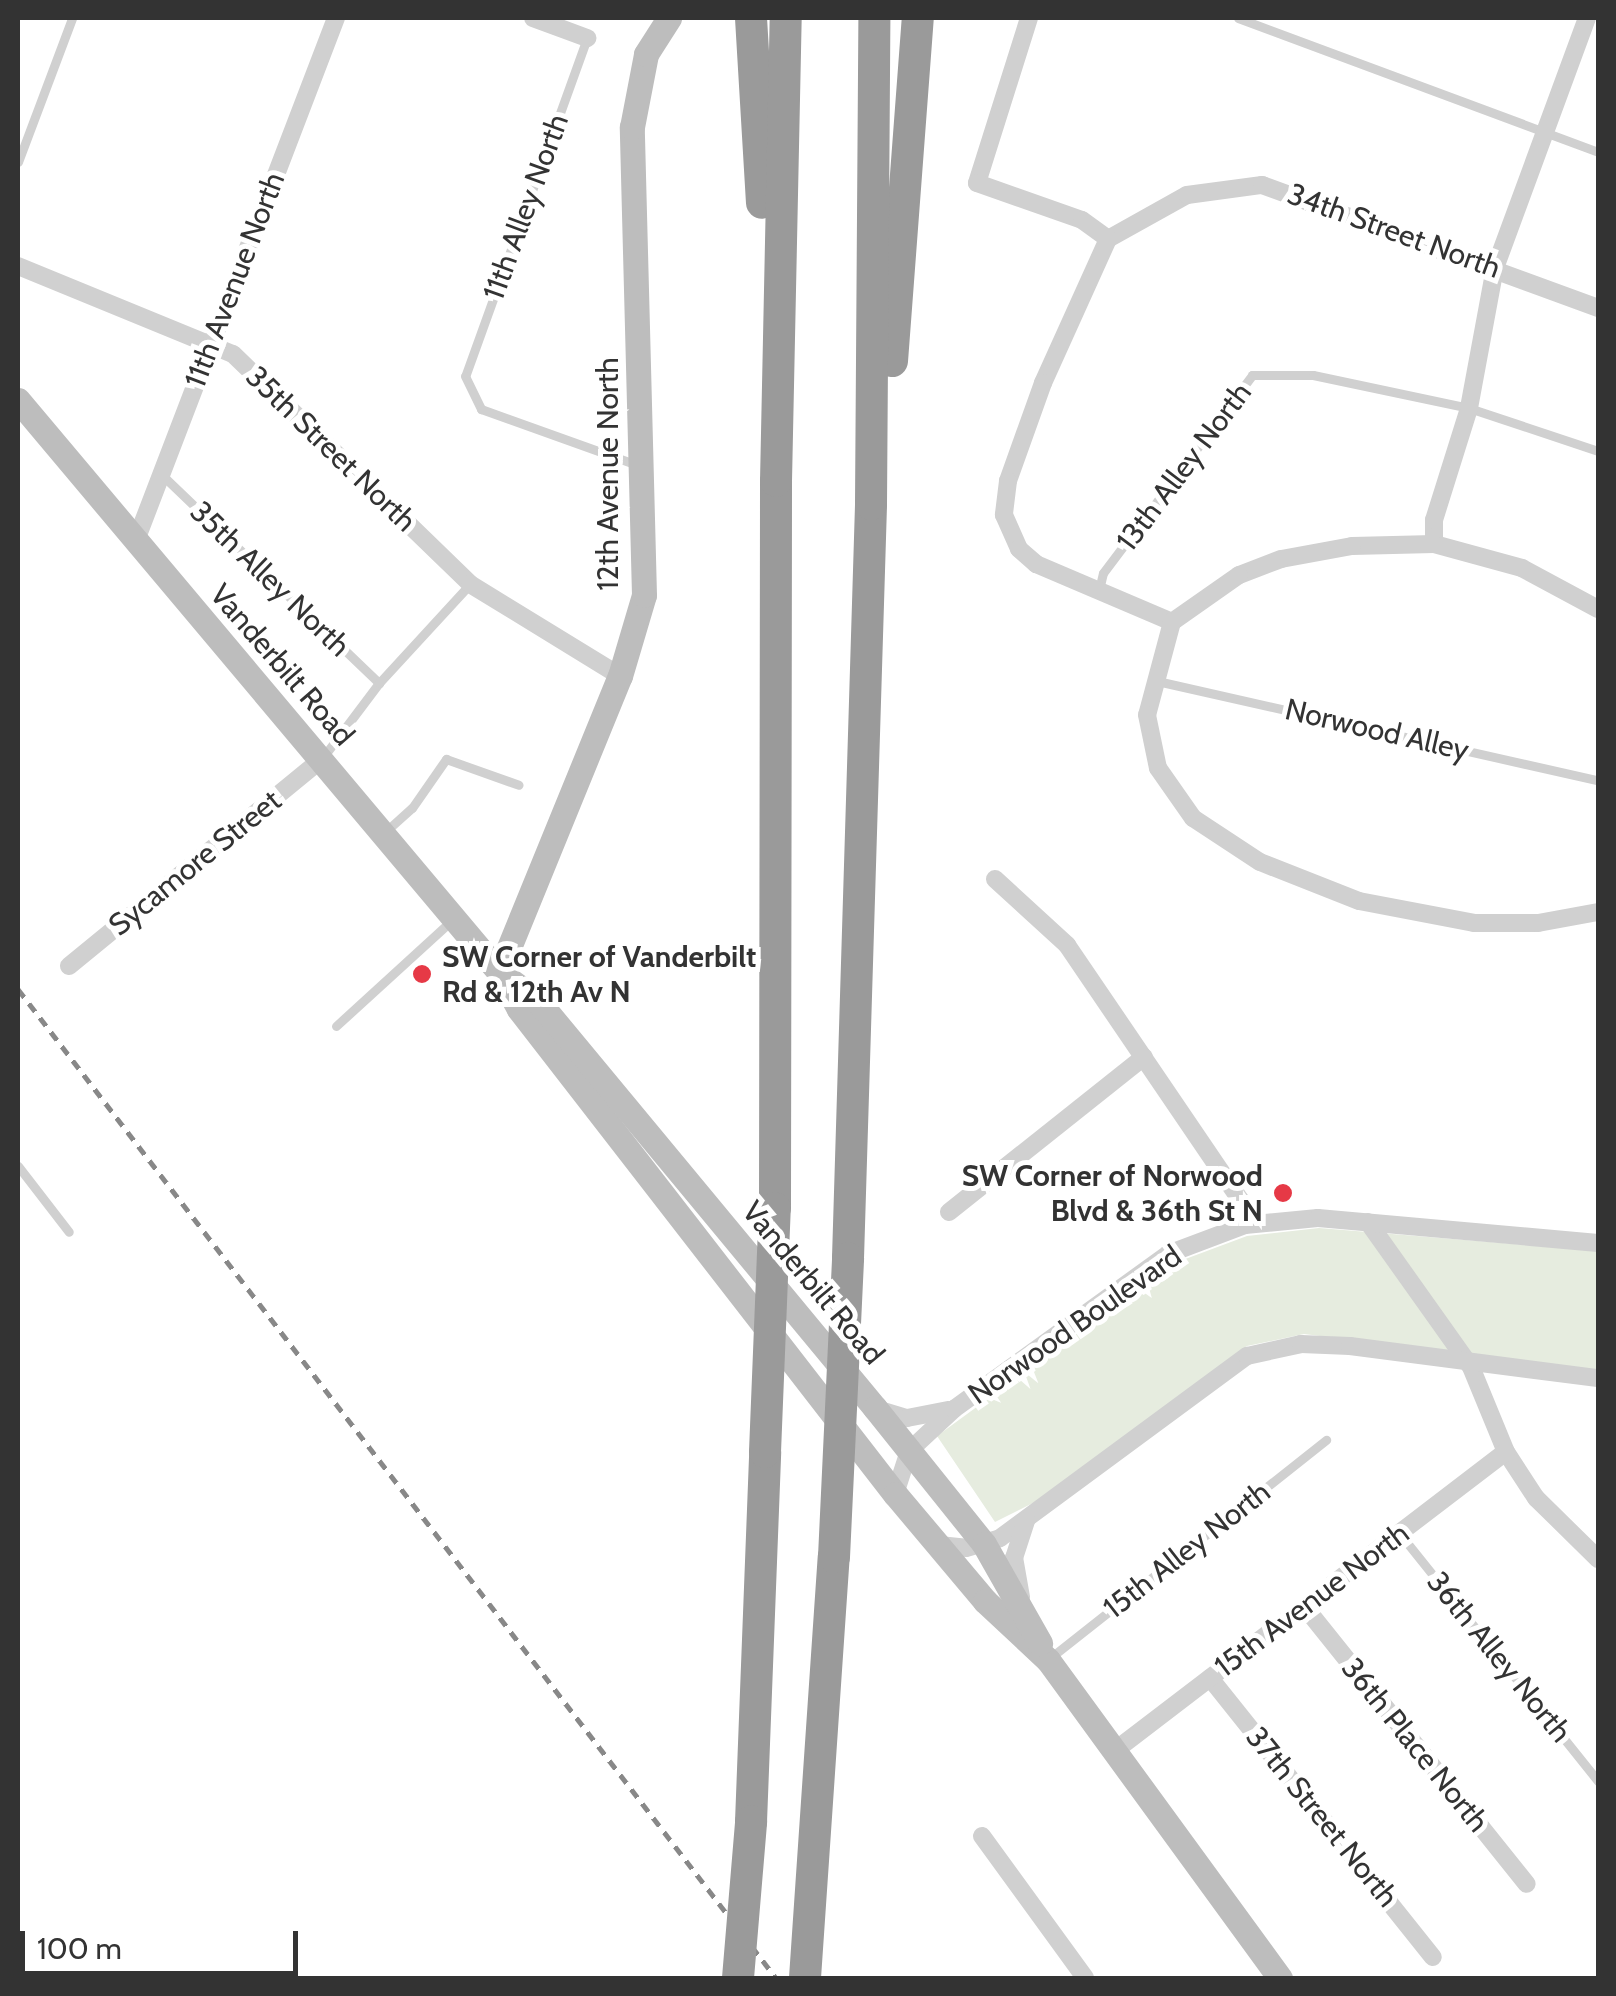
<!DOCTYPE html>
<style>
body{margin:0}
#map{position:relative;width:1616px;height:1996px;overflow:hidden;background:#fff;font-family:Cabin,sans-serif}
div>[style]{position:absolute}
.green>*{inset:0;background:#e6ecdf}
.lane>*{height:9px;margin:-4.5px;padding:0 4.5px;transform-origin:4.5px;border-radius:4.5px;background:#d0d0d0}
.street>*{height:18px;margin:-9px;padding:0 9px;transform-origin:9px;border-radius:9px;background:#d0d0d0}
.secondary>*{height:25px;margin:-12.5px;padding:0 12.5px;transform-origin:12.5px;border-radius:12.5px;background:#bdbdbd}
.highway>*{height:32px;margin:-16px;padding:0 16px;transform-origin:16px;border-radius:16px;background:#9a9a9a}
.rail>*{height:5px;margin-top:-2.5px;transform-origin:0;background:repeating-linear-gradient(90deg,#888 0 10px,transparent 0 18px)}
.highway-bridge>*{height:32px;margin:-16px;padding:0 16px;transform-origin:16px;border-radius:16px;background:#9a9a9a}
.dots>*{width:28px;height:28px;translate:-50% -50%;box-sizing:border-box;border:5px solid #fff;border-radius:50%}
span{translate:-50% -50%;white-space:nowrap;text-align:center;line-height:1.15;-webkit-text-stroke:10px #fff;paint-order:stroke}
.street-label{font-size:30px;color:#333}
.poi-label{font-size:30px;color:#333;font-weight:700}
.left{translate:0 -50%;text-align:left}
.right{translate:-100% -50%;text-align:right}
.frame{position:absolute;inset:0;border:20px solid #333;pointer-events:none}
.scale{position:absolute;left:20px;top:1931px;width:278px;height:45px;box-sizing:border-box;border:5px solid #333;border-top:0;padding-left:12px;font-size:30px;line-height:35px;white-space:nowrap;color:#333;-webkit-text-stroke:8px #fff;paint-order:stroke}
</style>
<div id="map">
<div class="green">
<i style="clip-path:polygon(1319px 1228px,1598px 1251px,1598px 1370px,1304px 1334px,1247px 1346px,1039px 1500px,995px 1522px,937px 1436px,1172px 1264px,1247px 1236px)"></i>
</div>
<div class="lane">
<i style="left:1238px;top:18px;width:384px;rotate:20.4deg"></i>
<i style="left:587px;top:38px;width:359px;rotate:109.8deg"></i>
<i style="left:465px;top:376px;width:37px;rotate:64deg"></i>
<i style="left:481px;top:409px;width:166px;rotate:19.7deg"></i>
<i style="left:18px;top:162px;width:154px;rotate:-69.4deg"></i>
<i style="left:162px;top:475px;width:301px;rotate:43.8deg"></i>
<i style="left:1099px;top:590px;width:17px;rotate:-77deg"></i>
<i style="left:1103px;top:573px;width:248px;rotate:-53deg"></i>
<i style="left:1252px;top:375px;width:61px"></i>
<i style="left:1313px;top:375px;width:159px;rotate:11.9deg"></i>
<i style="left:1469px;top:408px;width:136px;rotate:18.4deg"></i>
<i style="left:1157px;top:681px;width:452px;rotate:12.7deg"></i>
<i style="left:324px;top:756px;width:91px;rotate:-53deg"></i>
<i style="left:379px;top:683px;width:134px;rotate:-47.4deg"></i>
<i style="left:385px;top:832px;width:36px;rotate:-42deg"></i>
<i style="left:412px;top:808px;width:60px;rotate:-55.2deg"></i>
<i style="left:446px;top:759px;width:77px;rotate:19.6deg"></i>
<i style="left:336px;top:1026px;width:157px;rotate:-42.4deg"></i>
<i style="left:18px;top:1166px;width:83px;rotate:52.3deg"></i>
<i style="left:1400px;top:1534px;width:317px;rotate:51.3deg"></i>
<i style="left:1050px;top:1658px;width:352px;rotate:-38.3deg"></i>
</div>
<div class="street">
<i style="left:533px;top:18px;width:58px;rotate:20.3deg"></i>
<i style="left:1029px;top:18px;width:173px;rotate:107.5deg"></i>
<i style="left:977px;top:183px;width:111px;rotate:19.4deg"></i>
<i style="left:1082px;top:220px;width:32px;rotate:36deg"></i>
<i style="left:1108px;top:239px;width:90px;rotate:-29.1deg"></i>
<i style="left:1187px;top:195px;width:76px;rotate:-7.6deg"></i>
<i style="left:1262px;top:185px;width:358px;rotate:20.1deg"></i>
<i style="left:1108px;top:239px;width:158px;rotate:114.3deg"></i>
<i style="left:1043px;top:383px;width:104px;rotate:109.7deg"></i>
<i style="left:1008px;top:481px;width:34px;rotate:97deg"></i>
<i style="left:1004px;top:515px;width:37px;rotate:66deg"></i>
<i style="left:1019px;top:549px;width:23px;rotate:41deg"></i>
<i style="left:1036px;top:564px;width:148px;rotate:23.1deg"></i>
<i style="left:18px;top:266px;width:232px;rotate:22.3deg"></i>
<i style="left:233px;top:354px;width:330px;rotate:44.1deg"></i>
<i style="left:470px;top:584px;width:176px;rotate:31.5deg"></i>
<i style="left:135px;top:543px;width:562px;rotate:-69.05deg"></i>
<i style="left:1434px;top:544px;width:24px;rotate:-90deg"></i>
<i style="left:1434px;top:520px;width:117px;rotate:-72.6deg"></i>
<i style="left:1469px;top:408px;width:142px;rotate:-79.5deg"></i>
<i style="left:1495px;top:268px;width:266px;rotate:-69.8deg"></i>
<i style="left:1598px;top:609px;width:86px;rotate:-151.7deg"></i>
<i style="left:1522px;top:568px;width:91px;rotate:-164.7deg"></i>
<i style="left:1434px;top:544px;width:82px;rotate:178.6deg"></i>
<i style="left:1352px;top:546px;width:72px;rotate:169.6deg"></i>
<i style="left:1281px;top:559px;width:45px;rotate:159.1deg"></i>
<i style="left:1239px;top:575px;width:82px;rotate:145deg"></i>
<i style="left:1172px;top:622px;width:96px;rotate:105deg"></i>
<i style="left:1147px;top:715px;width:54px;rotate:78.3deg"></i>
<i style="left:1158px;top:768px;width:61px;rotate:55deg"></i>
<i style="left:1193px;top:818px;width:80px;rotate:33.3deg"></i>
<i style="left:1260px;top:862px;width:106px;rotate:21.5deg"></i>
<i style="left:1359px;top:901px;width:117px;rotate:10.8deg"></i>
<i style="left:1474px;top:923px;width:64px"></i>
<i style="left:1538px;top:923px;width:61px;rotate:-10.4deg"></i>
<i style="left:995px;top:879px;width:98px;rotate:42.5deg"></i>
<i style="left:1067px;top:945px;width:308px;rotate:55.8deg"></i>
<i style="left:1240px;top:1200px;width:25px;rotate:79deg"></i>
<i style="left:69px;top:966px;width:325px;rotate:-39.3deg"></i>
<i style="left:949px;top:1212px;width:249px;rotate:-38.5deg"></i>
<i style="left:1368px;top:1222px;width:178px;rotate:54.6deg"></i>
<i style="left:1471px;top:1367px;width:92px;rotate:67.6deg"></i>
<i style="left:1506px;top:1452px;width:55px;rotate:56.9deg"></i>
<i style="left:1536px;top:1498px;width:87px;rotate:44.5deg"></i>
<i style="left:877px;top:1409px;width:31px;rotate:17deg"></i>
<i style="left:907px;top:1418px;width:43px;rotate:-10.8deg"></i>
<i style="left:895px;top:1494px;width:45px;rotate:-72deg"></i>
<i style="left:909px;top:1451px;width:62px;rotate:-43deg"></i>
<i style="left:954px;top:1409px;width:264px;rotate:-35.9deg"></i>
<i style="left:1168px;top:1254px;width:82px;rotate:-20.6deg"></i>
<i style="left:1245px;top:1225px;width:73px;rotate:-5.5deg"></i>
<i style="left:1318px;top:1218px;width:281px;rotate:5.1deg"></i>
<i style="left:939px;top:1545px;width:27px;rotate:6deg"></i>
<i style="left:966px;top:1548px;width:35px;rotate:-16deg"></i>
<i style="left:1000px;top:1538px;width:307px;rotate:-36.4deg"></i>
<i style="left:1247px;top:1356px;width:55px;rotate:-12.5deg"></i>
<i style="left:1301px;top:1344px;width:49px;rotate:2.3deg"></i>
<i style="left:1350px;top:1346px;width:250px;rotate:7.4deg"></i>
<i style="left:1021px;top:1597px;width:40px;rotate:-100deg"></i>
<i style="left:1014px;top:1558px;width:39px;rotate:-72deg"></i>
<i style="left:1304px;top:1606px;width:356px;rotate:51.3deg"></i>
<i style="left:1210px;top:1678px;width:357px;rotate:51.4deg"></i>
<i style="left:1117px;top:1749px;width:489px;rotate:-37.4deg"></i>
<i style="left:982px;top:1836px;width:175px;rotate:54deg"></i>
</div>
<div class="secondary">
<i style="left:18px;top:400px;width:747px;rotate:49.94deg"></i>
<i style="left:499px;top:972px;width:42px;rotate:61.6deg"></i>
<i style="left:519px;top:1009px;width:614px;rotate:52.22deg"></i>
<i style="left:895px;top:1494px;width:140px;rotate:49.9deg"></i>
<i style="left:985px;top:1601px;width:86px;rotate:43.1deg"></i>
<i style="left:1048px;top:1660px;width:394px;rotate:53.9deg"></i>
<i style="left:499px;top:972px;width:320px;rotate:-67.8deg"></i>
<i style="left:620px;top:676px;width:84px;rotate:-73.5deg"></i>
<i style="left:644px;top:595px;width:468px;rotate:-91.5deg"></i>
<i style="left:632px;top:127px;width:74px;rotate:-79.1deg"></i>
<i style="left:646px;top:54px;width:43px;rotate:-57.4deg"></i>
<i style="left:503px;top:975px;width:42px;rotate:36.3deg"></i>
<i style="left:537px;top:1000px;width:530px;rotate:50.36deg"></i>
<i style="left:875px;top:1408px;width:174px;rotate:51.3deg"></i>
<i style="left:984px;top:1544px;width:114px;rotate:60.5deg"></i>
</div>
<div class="highway">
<i style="left:751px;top:18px;width:185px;rotate:86.6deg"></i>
<i style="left:892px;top:361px;width:344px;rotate:-85.7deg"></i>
<i style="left:775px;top:1208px;width:727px;rotate:-89.92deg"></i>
<i style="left:776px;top:481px;width:463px;rotate:-88.8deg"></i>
<i style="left:848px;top:1258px;width:754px;rotate:-88.25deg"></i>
<i style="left:871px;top:504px;width:486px;rotate:-89.6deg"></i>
<i style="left:751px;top:1822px;width:370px;rotate:-87.8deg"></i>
<i style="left:805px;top:1978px;width:422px;rotate:-86.1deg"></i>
</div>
<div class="rail">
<i style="left:18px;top:989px;width:1246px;rotate:52.53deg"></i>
</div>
<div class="highway-bridge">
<i style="left:765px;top:1452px;width:244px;rotate:-87.7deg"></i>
<i style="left:834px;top:1557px;width:299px;rotate:-87.3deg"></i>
<i style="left:738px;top:1978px;width:157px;rotate:-85.2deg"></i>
</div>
<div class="dots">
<i style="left:422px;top:974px;background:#e63946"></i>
<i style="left:1283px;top:1193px;background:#e63946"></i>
</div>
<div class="street-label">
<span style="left:526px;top:207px;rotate:-70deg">11th Alley North</span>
<span style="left:1394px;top:231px;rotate:20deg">34th Street North</span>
<span style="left:235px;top:280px;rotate:-69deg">11th Avenue North</span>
<span style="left:331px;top:449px;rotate:44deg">35th Street North</span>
<span style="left:1184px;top:467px;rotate:-53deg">13th Alley North</span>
<span style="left:608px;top:474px;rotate:-90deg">12th Avenue North</span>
<span style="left:270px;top:579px;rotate:44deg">35th Alley North</span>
<span style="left:282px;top:665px;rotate:49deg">Vanderbilt Road</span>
<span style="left:1377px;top:730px;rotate:13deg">Norwood Alley</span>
<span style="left:195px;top:863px;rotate:-39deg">Sycamore Street</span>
<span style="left:813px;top:1283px;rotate:50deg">Vanderbilt Road</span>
<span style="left:1075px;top:1325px;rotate:-35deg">Norwood Boulevard</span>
<span style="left:1187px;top:1550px;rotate:-38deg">15th Alley North</span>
<span style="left:1312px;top:1600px;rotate:-37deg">15th Avenue North</span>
<span style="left:1499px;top:1657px;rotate:51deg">36th Alley North</span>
<span style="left:1415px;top:1745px;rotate:51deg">36th Place North</span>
<span style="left:1322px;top:1817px;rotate:51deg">37th Street North</span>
</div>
<div class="poi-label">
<span class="left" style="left:442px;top:974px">SW Corner of Vanderbilt<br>Rd &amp; 12th Av N</span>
<span class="right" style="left:1263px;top:1193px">SW Corner of Norwood<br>Blvd &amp; 36th St N</span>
</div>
<div class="frame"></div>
<div class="scale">100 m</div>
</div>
